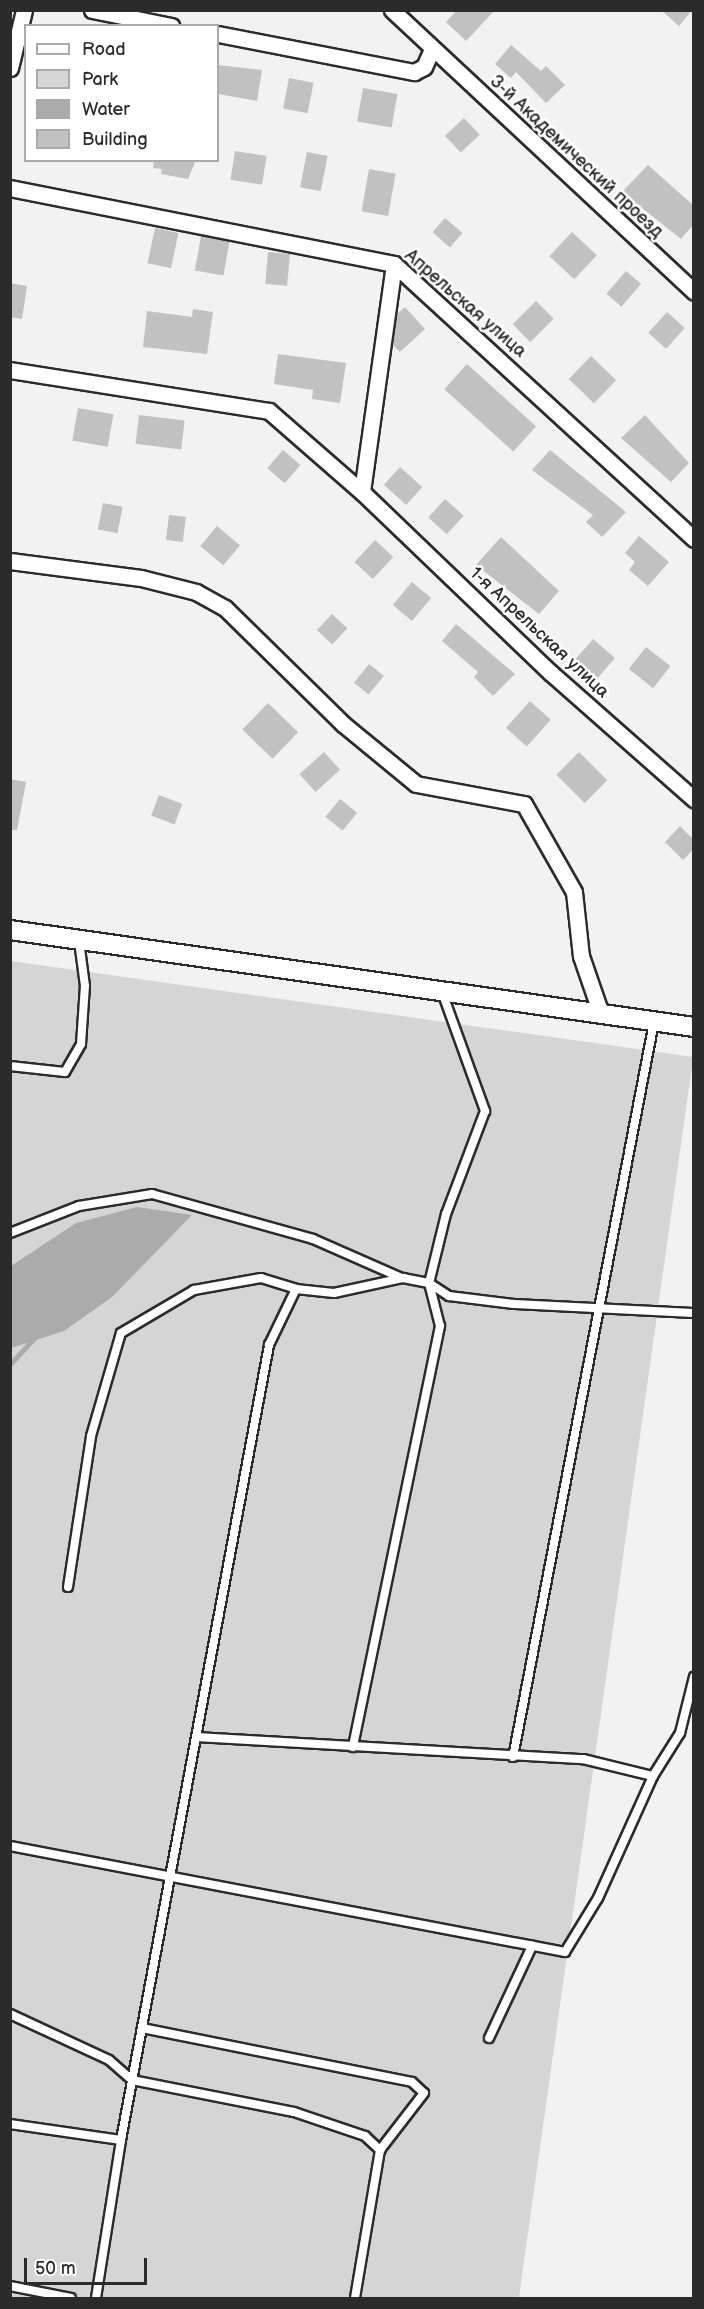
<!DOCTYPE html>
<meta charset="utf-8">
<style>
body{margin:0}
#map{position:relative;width:704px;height:2309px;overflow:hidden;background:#f2f2f2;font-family:"Balsamiq Sans",sans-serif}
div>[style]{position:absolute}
.green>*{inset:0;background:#d5d5d5;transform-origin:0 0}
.water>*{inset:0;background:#ababab}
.stream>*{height:5px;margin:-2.5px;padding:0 2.5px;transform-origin:2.5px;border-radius:2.5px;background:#ababab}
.building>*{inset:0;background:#c1c1c1;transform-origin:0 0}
.roads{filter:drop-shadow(2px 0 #2b2b2b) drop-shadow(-2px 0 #2b2b2b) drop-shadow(0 2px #2b2b2b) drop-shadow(0 -2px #2b2b2b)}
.service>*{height:8px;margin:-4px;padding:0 4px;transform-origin:4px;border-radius:4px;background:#fff}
.minor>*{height:15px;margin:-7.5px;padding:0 7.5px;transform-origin:7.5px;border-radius:7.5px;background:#fff}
.tertiary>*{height:18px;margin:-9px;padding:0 9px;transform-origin:9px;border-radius:9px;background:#fff}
span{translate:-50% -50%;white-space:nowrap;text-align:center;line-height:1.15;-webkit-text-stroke:5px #fff;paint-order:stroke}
.street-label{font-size:18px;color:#2b2b2b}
.frame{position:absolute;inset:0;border:12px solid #2b2b2b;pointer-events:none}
.legend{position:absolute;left:24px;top:24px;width:195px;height:138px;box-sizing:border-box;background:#fff;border:2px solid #aaa;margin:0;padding:8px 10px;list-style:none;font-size:18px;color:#2b2b2b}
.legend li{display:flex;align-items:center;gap:12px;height:30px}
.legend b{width:30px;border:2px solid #aaa}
.scale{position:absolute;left:24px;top:2258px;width:123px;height:27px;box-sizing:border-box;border:3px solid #2b2b2b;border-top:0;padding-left:8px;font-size:18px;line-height:21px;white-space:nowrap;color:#2b2b2b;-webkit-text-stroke:4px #fff;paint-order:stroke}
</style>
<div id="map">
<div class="green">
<i style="left:11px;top:961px;width:689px;height:1337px;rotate:8deg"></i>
</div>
<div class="water">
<i style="clip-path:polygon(137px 1207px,192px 1215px,112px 1297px,64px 1331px,11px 1348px,11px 1266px,76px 1223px)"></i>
</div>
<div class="stream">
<i style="left:10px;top:1364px;width:35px;rotate:-47deg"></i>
</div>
<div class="building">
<i style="clip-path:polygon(457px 10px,495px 10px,466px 41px,446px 22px)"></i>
<i style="clip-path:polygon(661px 10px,692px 10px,679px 26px)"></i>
<i style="clip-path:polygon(511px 45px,541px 71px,546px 66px,565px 85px,546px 103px,516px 72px,511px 78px,495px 64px)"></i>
<i style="clip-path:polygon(218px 65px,262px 70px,257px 101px,218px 94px)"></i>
<i style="left:289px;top:78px;width:25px;height:31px;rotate:11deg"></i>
<i style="left:363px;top:88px;width:35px;height:34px;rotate:10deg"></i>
<i style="left:464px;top:118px;width:23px;height:26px;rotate:47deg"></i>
<i style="left:235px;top:151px;width:32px;height:29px;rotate:9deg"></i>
<i style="left:307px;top:152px;width:21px;height:36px;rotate:11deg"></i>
<i style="clip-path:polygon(154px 160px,196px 160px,188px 179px,161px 174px,162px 169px,153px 168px)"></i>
<i style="clip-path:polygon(648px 165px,693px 205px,693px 225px,681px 239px,622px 192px)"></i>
<i style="left:369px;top:169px;width:27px;height:43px;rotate:10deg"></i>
<i style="left:445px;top:218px;width:23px;height:19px;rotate:41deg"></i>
<i style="left:155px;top:228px;width:24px;height:36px;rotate:12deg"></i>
<i style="left:572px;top:232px;width:34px;height:33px;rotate:43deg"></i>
<i style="left:201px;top:236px;width:29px;height:35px;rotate:10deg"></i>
<i style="left:268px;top:252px;width:22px;height:32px;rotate:5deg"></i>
<i style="left:626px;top:271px;width:20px;height:30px;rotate:41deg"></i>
<i style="clip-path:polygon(10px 283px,27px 286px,22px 319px,10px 317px)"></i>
<i style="left:536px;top:301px;width:25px;height:33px;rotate:45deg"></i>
<i style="clip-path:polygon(405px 307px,425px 329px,400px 352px,393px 345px,397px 314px)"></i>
<i style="clip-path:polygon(193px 309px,213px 312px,207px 354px,143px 347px,147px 311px,192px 317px)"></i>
<i style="left:667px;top:312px;width:24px;height:28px;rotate:42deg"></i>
<i style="clip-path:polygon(278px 354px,346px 363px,340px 403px,312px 399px,313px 390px,274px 384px)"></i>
<i style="left:591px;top:356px;width:35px;height:32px;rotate:44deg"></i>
<i style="left:467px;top:364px;width:93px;height:34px;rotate:42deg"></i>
<i style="left:78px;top:408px;width:36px;height:33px;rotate:10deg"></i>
<i style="left:139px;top:415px;width:46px;height:29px;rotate:7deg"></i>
<i style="clip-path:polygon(645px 415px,689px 463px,671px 482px,621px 438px)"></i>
<i style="left:283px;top:450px;width:23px;height:24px;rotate:41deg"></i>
<i style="clip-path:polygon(550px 450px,626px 512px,602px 537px,586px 522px,593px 515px,532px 470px)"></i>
<i style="left:400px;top:467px;width:30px;height:24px;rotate:42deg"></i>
<i style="left:445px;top:499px;width:25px;height:25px;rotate:42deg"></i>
<i style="left:103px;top:503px;width:20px;height:27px;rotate:11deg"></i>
<i style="left:169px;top:515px;width:17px;height:25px;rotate:7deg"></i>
<i style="left:217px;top:526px;width:30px;height:26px;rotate:40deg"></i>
<i style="clip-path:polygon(639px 536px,669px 562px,648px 586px,629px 570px,635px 562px,625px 553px)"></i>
<i style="clip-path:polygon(501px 537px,559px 591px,539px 614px,476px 565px)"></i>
<i style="left:375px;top:540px;width:25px;height:30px;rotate:43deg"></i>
<i style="left:412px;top:582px;width:25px;height:30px;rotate:40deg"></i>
<i style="left:332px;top:614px;width:21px;height:22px;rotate:43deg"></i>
<i style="clip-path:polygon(456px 624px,515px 674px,493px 696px,474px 677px,478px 672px,442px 641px)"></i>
<i style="left:593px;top:639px;width:29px;height:31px;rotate:41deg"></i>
<i style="left:646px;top:647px;width:31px;height:28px;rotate:38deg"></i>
<i style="left:369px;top:664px;width:19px;height:24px;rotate:39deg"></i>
<i style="left:530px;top:701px;width:28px;height:36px;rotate:42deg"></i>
<i style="left:268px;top:703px;width:42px;height:37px;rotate:44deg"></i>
<i style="left:324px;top:752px;width:24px;height:33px;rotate:48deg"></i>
<i style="left:579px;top:752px;width:40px;height:32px;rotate:45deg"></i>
<i style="clip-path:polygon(10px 779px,26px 782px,17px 830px,10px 830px)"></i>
<i style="left:159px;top:795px;width:25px;height:22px;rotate:21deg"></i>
<i style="left:340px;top:799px;width:22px;height:23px;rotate:39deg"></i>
<i style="clip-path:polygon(680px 826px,693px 839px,693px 850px,683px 860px,665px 842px)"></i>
</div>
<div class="roads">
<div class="service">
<i style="left:442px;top:992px;width:127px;rotate:70.1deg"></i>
<i style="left:485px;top:1111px;width:110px;rotate:110.7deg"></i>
<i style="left:446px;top:1214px;width:71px;rotate:103.8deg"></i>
<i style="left:429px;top:1283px;width:24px;rotate:33deg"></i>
<i style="left:449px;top:1296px;width:65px;rotate:7deg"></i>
<i style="left:514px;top:1304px;width:180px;rotate:2.9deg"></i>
<i style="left:10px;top:1066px;width:55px;rotate:6.2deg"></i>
<i style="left:65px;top:1072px;width:32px;rotate:-60deg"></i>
<i style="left:81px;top:1044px;width:58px;rotate:-86.1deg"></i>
<i style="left:85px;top:986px;width:45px;rotate:-97.6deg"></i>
<i style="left:10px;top:1233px;width:74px;rotate:-21.4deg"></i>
<i style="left:79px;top:1206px;width:74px;rotate:-9.3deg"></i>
<i style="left:152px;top:1194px;width:167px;rotate:15.6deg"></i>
<i style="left:313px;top:1239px;width:97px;rotate:23.7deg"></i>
<i style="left:68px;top:1587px;width:153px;rotate:-81.3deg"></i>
<i style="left:91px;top:1436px;width:107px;rotate:-73.8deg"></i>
<i style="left:121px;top:1333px;width:85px;rotate:-30.5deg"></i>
<i style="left:194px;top:1290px;width:68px;rotate:-10.2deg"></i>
<i style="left:261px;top:1278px;width:37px;rotate:17deg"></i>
<i style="left:296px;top:1289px;width:38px;rotate:6deg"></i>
<i style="left:334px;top:1293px;width:71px;rotate:-12.3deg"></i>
<i style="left:403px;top:1278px;width:26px;rotate:11deg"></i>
<i style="left:429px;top:1283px;width:44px;rotate:75.7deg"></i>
<i style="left:440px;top:1326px;width:430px;rotate:101.7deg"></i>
<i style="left:196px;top:1737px;width:388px;rotate:3.3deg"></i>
<i style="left:583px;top:1759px;width:72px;rotate:13.7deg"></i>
<i style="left:513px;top:1757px;width:748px;rotate:-79.14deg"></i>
<i style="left:10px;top:1846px;width:565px;rotate:10.81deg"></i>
<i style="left:565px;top:1952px;width:63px;rotate:-58.6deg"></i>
<i style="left:598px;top:1898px;width:134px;rotate:-65.7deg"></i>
<i style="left:653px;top:1776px;width:51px;rotate:-57.9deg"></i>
<i style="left:680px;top:1733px;width:58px;rotate:-76deg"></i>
<i style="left:10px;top:2014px;width:109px;rotate:24.9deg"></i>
<i style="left:109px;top:2060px;width:30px;rotate:41deg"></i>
<i style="left:132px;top:2080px;width:165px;rotate:11.2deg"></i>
<i style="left:294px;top:2112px;width:75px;rotate:18.7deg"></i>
<i style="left:365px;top:2136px;width:21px;rotate:43deg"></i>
<i style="left:380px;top:2150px;width:150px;rotate:99.6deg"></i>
<i style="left:142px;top:2028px;width:275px;rotate:11.3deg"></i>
<i style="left:412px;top:2082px;width:16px;rotate:43deg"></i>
<i style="left:424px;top:2093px;width:72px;rotate:127.7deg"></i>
<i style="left:489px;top:2038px;width:102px;rotate:-64.9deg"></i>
<i style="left:10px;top:2124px;width:112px;rotate:8.2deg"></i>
<i style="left:10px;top:2286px;width:62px;rotate:11.1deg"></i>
<i style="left:96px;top:2298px;width:160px;rotate:-81deg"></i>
<i style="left:121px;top:2140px;width:809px;rotate:-79.45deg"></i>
<i style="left:269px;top:1345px;width:62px;rotate:-64.3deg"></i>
</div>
<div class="minor">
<i style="left:92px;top:10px;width:81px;rotate:11.4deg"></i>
<i style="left:392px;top:10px;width:413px;rotate:43deg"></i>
<i style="left:218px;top:34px;width:200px;rotate:11deg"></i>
<i style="left:414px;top:72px;width:11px;rotate:-27deg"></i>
<i style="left:424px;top:67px;width:17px;rotate:-66deg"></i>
<i style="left:10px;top:68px;width:60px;rotate:-76.4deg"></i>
<i style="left:10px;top:188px;width:391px;rotate:11.2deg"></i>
<i style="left:394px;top:264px;width:407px;rotate:42.5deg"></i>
<i style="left:394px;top:264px;width:230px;rotate:98deg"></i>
<i style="left:362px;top:492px;width:262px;rotate:43.8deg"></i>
<i style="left:551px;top:673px;width:191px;rotate:41.4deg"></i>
<i style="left:10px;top:370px;width:262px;rotate:9deg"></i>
<i style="left:269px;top:411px;width:123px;rotate:41.1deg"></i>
<i style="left:10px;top:561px;width:132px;rotate:7.4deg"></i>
<i style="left:141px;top:578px;width:57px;rotate:14.3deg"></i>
<i style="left:196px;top:592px;width:33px;rotate:29deg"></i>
<i style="left:225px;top:608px;width:165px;rotate:44.5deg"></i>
<i style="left:343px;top:724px;width:94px;rotate:39.4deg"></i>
<i style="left:416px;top:784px;width:110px;rotate:10.5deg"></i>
<i style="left:524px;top:804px;width:101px;rotate:60.4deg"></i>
<i style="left:574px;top:892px;width:64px;rotate:83.8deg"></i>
<i style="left:581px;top:956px;width:61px;rotate:71deg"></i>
</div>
<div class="tertiary">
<i style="left:10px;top:930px;width:691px;rotate:8.07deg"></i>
</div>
</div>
<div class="street-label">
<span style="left:576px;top:157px;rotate:43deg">3-й Академический проезд</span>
<span style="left:465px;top:304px;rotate:41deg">Апрельская улица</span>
<span style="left:539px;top:633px;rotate:43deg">1-я Апрельская улица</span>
</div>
<div class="frame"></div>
<ul class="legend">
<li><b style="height:8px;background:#fff"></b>Road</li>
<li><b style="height:16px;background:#d5d5d5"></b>Park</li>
<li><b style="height:16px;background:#ababab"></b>Water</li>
<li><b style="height:16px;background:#c1c1c1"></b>Building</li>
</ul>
<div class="scale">50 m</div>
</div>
